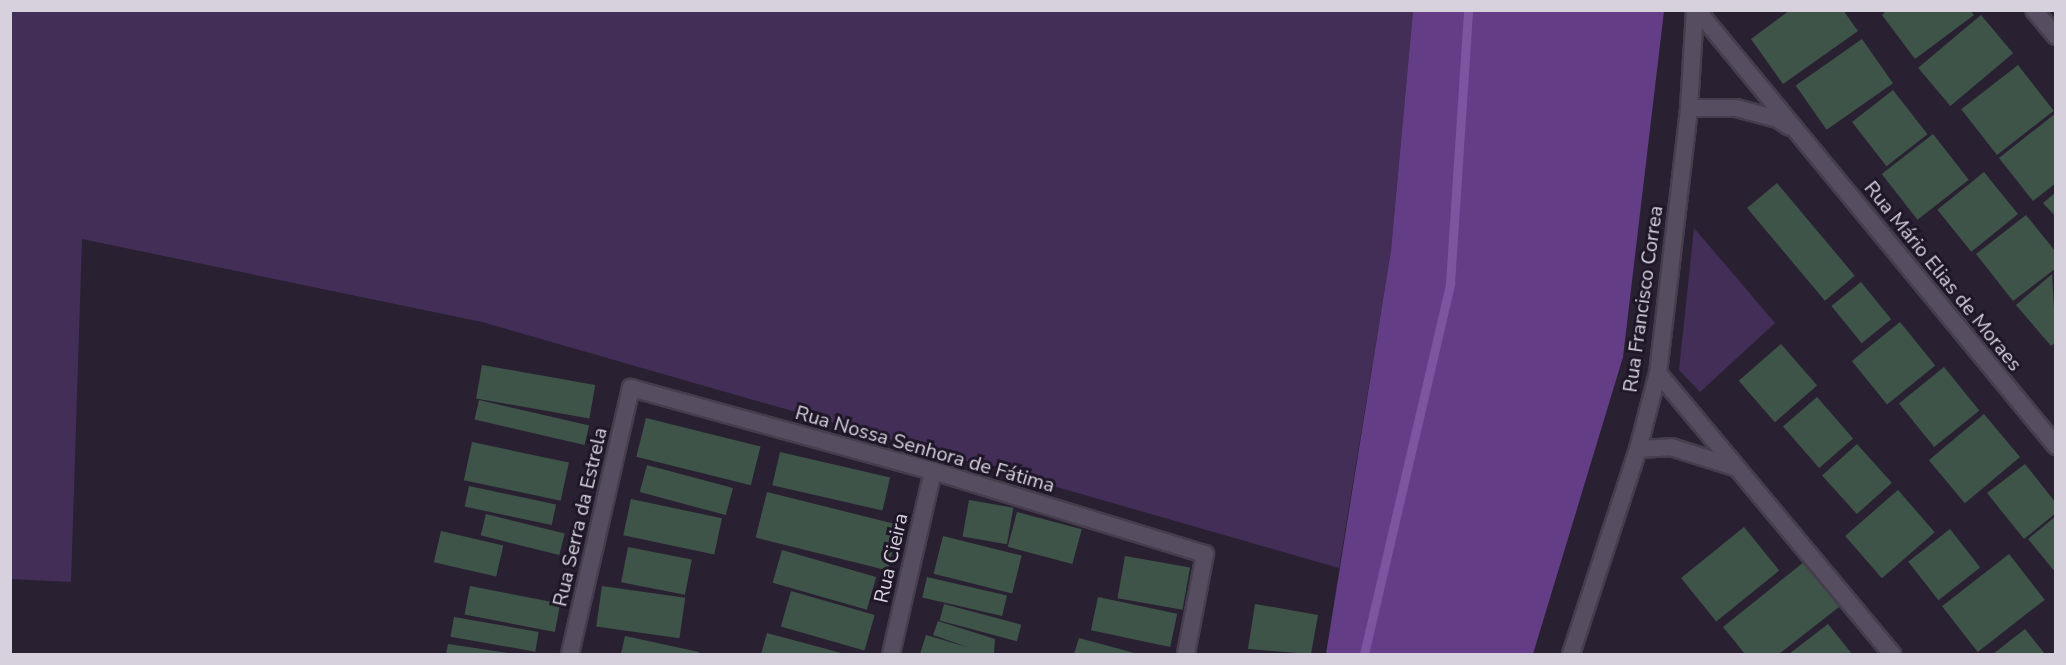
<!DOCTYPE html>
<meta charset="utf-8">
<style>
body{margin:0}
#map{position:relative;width:2066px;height:665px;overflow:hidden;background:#292132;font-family:"Nunito Sans",sans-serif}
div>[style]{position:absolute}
.green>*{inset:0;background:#432e58}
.forest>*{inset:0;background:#633e87}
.stream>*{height:9px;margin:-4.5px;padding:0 4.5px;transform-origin:4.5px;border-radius:4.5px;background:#7b55a0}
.building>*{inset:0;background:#3e5448;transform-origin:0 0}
.roads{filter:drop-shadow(2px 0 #453e4c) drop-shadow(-2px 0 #453e4c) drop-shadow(0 2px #453e4c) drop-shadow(0 -2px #453e4c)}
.minor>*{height:16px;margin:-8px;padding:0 8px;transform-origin:8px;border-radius:8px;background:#564d61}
span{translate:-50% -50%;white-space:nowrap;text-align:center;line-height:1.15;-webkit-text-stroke:6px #1f1728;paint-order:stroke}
.street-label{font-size:20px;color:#d6d1dc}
.frame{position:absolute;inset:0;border:12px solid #d6d1dc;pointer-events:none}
</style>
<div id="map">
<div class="green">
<i style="clip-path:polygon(11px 11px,1413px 11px,1391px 250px,1339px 568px,482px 322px,82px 239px,71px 582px,11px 579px)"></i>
<i style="clip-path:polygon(1694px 228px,1775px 323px,1700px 392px,1679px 370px)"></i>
</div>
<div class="forest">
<i style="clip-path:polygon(1413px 11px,1664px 11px,1623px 357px,1533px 654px,1326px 654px,1391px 250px)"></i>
</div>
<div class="stream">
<i style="left:1364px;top:654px;width:381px;rotate:-76.9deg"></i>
<i style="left:1450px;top:283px;width:274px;rotate:-86.2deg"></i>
</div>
<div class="building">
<i style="clip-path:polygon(1790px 10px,1843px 10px,1858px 31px,1783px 84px,1751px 39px)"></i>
<i style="clip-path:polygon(1887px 10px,1970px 10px,1974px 15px,1915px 59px,1882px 15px)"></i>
<i style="left:1981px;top:15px;width:50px;height:82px;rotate:50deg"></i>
<i style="left:1862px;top:39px;width:54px;height:81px;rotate:55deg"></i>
<i style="left:2018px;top:65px;width:58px;height:72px;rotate:52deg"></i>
<i style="left:1893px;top:90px;width:56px;height:52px;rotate:52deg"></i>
<i style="clip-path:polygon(2056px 113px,2056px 183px,2033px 201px,1999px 158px)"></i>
<i style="left:1933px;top:134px;width:58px;height:65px;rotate:52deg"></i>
<i style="left:1984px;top:172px;width:54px;height:60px;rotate:51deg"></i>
<i style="left:1777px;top:183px;width:121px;height:39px;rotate:50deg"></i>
<i style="clip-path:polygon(2056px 192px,2056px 217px,2043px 203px)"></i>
<i style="clip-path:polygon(2026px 215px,2056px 252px,2056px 268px,2013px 301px,1976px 254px)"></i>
<i style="clip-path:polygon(2052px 274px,2056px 342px,2051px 346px,2016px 305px)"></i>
<i style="left:1861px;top:282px;width:48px;height:38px;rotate:51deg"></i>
<i style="left:1900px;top:322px;width:56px;height:62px;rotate:51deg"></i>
<i style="left:1781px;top:344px;width:55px;height:56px;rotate:49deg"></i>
<i style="left:482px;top:365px;width:115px;height:34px;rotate:10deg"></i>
<i style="left:1944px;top:367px;width:56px;height:58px;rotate:51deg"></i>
<i style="left:1817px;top:397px;width:55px;height:45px;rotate:49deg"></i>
<i style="left:479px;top:400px;width:113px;height:20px;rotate:13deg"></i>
<i style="left:1984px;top:414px;width:56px;height:72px;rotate:50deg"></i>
<i style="left:646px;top:418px;width:118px;height:40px;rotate:14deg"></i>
<i style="left:472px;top:442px;width:99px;height:39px;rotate:12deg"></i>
<i style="left:1857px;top:444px;width:52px;height:47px;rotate:48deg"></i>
<i style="left:780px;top:452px;width:113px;height:34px;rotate:13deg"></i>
<i style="clip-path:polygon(2025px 464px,2056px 503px,2056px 513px,2024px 539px,1987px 493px)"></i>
<i style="left:647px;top:465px;width:89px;height:28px;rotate:15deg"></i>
<i style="left:469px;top:486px;width:89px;height:21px;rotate:12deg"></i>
<i style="left:1898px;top:490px;width:56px;height:70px;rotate:49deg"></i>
<i style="left:767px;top:492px;width:136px;height:47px;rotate:14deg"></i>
<i style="left:631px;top:499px;width:93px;height:37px;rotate:12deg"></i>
<i style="left:969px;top:500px;width:45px;height:37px;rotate:10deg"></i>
<i style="left:1017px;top:512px;width:67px;height:36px;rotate:15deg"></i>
<i style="left:486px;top:514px;width:81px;height:22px;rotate:14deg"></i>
<i style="clip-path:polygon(2056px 516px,2056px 573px,2028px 539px)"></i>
<i style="left:1744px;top:527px;width:56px;height:81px;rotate:51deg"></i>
<i style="left:1950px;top:529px;width:49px;height:53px;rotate:52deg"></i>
<i style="left:441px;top:531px;width:64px;height:32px;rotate:13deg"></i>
<i style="left:943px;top:536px;width:81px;height:39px;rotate:14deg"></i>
<i style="left:628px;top:547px;width:65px;height:36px;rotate:11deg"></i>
<i style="left:782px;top:550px;width:98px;height:34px;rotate:16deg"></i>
<i style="left:2009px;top:554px;width:58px;height:85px;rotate:52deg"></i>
<i style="left:1125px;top:556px;width:66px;height:43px;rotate:10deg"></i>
<i style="clip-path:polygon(1804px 562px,1839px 607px,1779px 654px,1745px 654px,1723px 627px)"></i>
<i style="left:927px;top:577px;width:82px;height:21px;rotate:13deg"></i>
<i style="left:470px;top:586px;width:92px;height:29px;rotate:11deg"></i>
<i style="left:602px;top:586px;width:84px;height:41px;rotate:8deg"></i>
<i style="left:791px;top:591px;width:87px;height:37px;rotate:16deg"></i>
<i style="left:1098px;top:597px;width:81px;height:34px;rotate:12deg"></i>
<i style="left:944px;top:604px;width:80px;height:17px;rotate:15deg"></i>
<i style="clip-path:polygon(1255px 604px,1318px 615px,1311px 654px,1248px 649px)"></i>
<i style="left:454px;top:617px;width:86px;height:20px;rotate:10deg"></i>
<i style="clip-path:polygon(938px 621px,995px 639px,994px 654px,920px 654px,926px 635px,970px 648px,933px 635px)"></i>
<i style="clip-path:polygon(1828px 624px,1852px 654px,1789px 654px)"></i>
<i style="clip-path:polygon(2025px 629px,2045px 654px,1993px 654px)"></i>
<i style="clip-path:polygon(767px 633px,845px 654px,761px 654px)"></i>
<i style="clip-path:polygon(625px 636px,699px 652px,699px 654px,621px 654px)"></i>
<i style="clip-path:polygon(1079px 638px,1138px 654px,1074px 654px)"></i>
<i style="clip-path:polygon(448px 644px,508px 653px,508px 654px,446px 654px)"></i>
</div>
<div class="roads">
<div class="minor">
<i style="left:1697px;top:10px;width:565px;rotate:50.53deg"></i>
<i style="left:2034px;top:10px;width:34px;rotate:50deg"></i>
<i style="left:1689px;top:108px;width:47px"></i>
<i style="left:1736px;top:108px;width:43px;rotate:14.7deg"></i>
<i style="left:1778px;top:119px;width:14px;rotate:34deg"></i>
<i style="left:1658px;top:373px;width:366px;rotate:50.2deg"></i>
<i style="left:1638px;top:449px;width:33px;rotate:-3deg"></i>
<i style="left:1671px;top:447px;width:66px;rotate:17.6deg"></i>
<i style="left:570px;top:654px;width:273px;rotate:-77.1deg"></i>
<i style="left:631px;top:388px;width:313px;rotate:15.4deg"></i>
<i style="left:933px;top:471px;width:284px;rotate:17deg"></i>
<i style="left:1205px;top:554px;width:102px;rotate:100.8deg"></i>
<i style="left:891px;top:654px;width:188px;rotate:-77.1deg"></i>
<i style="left:1571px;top:654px;width:216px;rotate:-71.9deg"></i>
<i style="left:1638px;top:449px;width:79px;rotate:-75.3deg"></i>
<i style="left:1658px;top:373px;width:267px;rotate:-83.3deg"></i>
<i style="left:1689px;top:108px;width:98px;rotate:-86.5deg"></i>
</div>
</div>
<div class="street-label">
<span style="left:1943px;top:276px;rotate:51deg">Rua Mário Elias de Moraes</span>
<span style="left:1643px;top:299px;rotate:-82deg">Rua Francisco Correa</span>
<span style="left:925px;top:449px;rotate:16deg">Rua Nossa Senhora de Fátima</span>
<span style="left:580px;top:517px;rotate:-77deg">Rua Serra da Estrela</span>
<span style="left:891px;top:558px;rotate:-77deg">Rua Cieira</span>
</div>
<div class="frame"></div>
</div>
